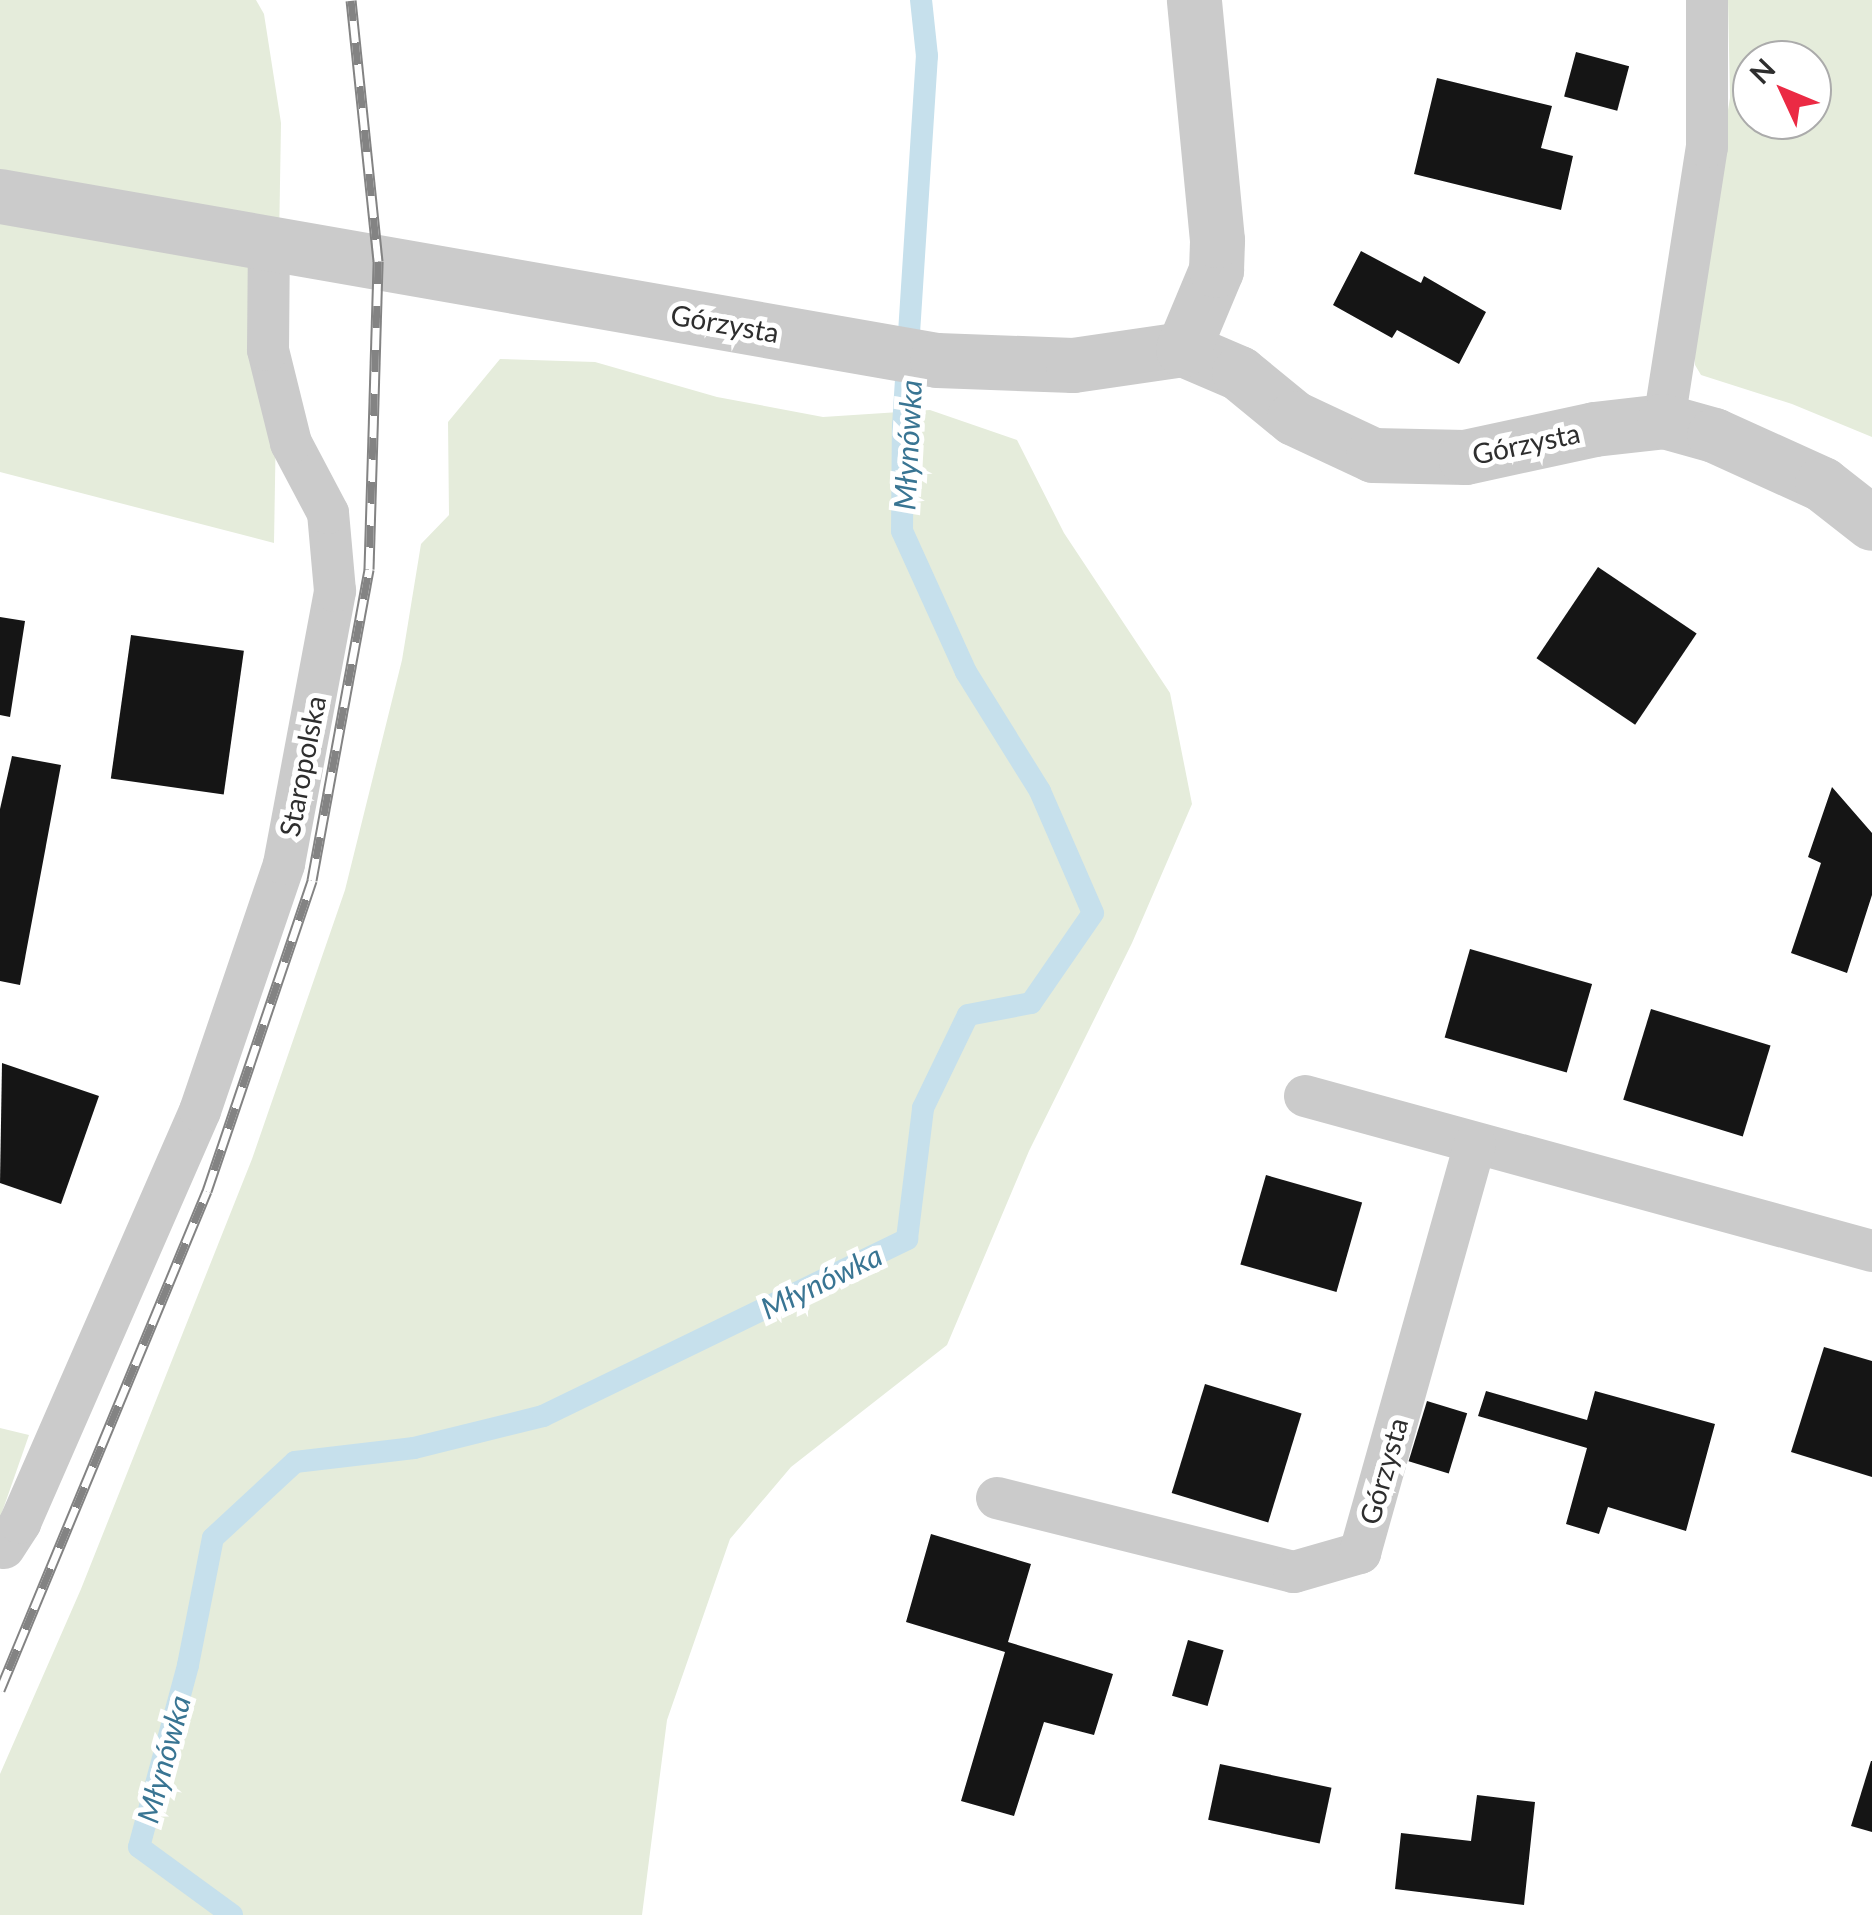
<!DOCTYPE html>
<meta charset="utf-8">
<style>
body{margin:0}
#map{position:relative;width:1872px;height:1915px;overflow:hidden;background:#fff;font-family:Lato,sans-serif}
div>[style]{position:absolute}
.green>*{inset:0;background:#e5ecdb}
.stream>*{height:22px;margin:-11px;padding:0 11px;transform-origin:11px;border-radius:11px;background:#c6e0ec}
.building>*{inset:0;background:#151515;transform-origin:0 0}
.lane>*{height:42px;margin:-21px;padding:0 21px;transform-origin:21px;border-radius:21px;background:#cbcbcb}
.street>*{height:55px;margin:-27.5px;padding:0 27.5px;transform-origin:27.5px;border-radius:27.5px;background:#cbcbcb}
.rail>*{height:11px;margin-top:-5.5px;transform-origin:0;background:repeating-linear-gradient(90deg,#fff 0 22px,#838383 0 44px);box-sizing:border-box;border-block:2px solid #838383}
span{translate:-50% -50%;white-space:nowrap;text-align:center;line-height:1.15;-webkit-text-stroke:10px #fff;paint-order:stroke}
.street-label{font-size:28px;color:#2e2e2e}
.water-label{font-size:30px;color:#397593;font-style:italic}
.north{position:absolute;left:1732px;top:40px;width:100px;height:100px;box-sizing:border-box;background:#fff;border:2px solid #ababab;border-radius:50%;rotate:314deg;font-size:28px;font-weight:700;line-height:40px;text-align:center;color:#2e2e2e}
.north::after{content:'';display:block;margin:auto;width:35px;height:45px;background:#eb2a44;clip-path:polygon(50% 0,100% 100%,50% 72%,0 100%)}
</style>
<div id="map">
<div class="green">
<i style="clip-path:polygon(0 0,256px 0,264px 14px,281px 123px,274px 543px,0 472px)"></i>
<i style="clip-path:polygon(evenodd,1728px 0,1872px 0,1872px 437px,1792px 404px,1701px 375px,1695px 365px,1693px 321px,1730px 98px,1728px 0,1752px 60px,1812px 60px,1812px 120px,1752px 120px,1752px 60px)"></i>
<i style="clip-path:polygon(500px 359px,595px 362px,717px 397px,823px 417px,930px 410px,1017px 440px,1064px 533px,1170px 693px,1192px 804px,1132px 943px,1029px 1151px,947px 1345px,791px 1467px,730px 1539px,667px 1720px,642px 1915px,0 1915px,0 1774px,81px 1589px,252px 1159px,345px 890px,402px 660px,421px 544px,449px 515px,448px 422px)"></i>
<i style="clip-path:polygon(0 1428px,29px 1435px,0 1518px)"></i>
</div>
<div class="stream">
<i style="left:232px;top:1915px;width:115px;rotate:-143.8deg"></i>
<i style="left:139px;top:1847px;width:188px;rotate:-74.9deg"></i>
<i style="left:188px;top:1665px;width:129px;rotate:-78.9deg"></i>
<i style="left:213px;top:1538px;width:112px;rotate:-42.8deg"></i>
<i style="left:295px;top:1462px;width:120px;rotate:-6.7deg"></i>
<i style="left:414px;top:1448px;width:133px;rotate:-13.9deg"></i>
<i style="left:543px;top:1416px;width:405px;rotate:-25.9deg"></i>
<i style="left:907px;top:1239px;width:132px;rotate:-83deg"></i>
<i style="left:923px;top:1108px;width:103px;rotate:-64.2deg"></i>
<i style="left:968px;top:1015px;width:64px;rotate:-10.8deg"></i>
<i style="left:1031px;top:1003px;width:109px;rotate:-55.4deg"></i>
<i style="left:1093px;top:913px;width:133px;rotate:-113.5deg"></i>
<i style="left:1040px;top:791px;width:140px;rotate:-121.9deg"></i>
<i style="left:966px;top:672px;width:155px;rotate:-114.4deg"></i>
<i style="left:902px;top:531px;width:105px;rotate:-89.5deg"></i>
<i style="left:903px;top:426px;width:371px;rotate:-86.3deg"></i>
<i style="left:927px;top:56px;width:56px;rotate:-96.1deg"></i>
</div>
<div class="building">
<i style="left:1576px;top:52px;width:55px;height:46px;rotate:15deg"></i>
<i style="clip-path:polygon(1437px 78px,1552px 106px,1541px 148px,1573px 156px,1561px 210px,1414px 174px)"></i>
<i style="clip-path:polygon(1361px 251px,1421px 283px,1424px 276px,1486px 312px,1459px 364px,1397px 330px,1392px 338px,1333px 305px)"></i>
<i style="left:1598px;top:567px;width:119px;height:110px;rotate:34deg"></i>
<i style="clip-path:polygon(0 617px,25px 621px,10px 717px,0 715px)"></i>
<i style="left:131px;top:635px;width:114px;height:145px;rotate:8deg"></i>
<i style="clip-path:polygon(12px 756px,61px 765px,20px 985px,0 981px,0 809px)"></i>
<i style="clip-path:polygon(1832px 787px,1872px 833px,1872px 895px,1847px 973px,1791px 953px,1821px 863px,1808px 857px)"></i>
<i style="left:1470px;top:949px;width:127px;height:92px;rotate:16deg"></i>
<i style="left:1651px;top:1009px;width:125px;height:95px;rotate:17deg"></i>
<i style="clip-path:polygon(2px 1063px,99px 1096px,61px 1204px,0 1183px)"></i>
<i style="left:1266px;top:1175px;width:100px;height:93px;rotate:16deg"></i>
<i style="clip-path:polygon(1824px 1347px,1872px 1361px,1872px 1477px,1791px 1452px)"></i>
<i style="left:1205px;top:1384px;width:101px;height:114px;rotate:17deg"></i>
<i style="clip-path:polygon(1486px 1391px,1587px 1420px,1595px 1391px,1715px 1424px,1686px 1531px,1608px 1507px,1599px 1534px,1566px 1524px,1587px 1448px,1478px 1416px)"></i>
<i style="left:1427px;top:1401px;width:42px;height:63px;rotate:17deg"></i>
<i style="clip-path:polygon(931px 1534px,1031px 1564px,1008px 1642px,1113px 1674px,1094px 1735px,1044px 1722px,1014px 1816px,961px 1801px,1005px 1652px,906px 1622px)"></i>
<i style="left:1188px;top:1640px;width:37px;height:58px;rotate:16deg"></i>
<i style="clip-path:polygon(1871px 1761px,1872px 1761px,1872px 1832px,1851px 1826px)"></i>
<i style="left:1220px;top:1764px;width:114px;height:57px;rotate:12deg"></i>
<i style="clip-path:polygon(1477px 1795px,1535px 1802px,1524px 1905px,1395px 1889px,1401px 1833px,1471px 1841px)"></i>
</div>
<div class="lane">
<i style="left:1664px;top:421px;width:277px;rotate:-81.1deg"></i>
<i style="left:1707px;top:147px;width:147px;rotate:-90deg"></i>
<i style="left:1305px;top:1096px;width:588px;rotate:15.29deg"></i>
<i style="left:997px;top:1498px;width:306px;rotate:14deg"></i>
<i style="left:1294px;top:1572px;width:69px;rotate:-16.1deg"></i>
<i style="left:1360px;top:1553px;width:425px;rotate:-74.3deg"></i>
<i style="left:4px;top:1548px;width:30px;rotate:-57deg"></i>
<i style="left:20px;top:1523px;width:450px;rotate:-66.4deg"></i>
<i style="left:200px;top:1111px;width:261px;rotate:-71.2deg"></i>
<i style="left:284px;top:864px;width:278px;rotate:-79.4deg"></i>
<i style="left:335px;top:591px;width:78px;rotate:-95.1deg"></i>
<i style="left:328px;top:513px;width:79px;rotate:-117.9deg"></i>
<i style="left:291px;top:443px;width:96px;rotate:-103.9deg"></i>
<i style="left:268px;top:350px;width:107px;rotate:-89.5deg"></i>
</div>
<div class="street">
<i style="left:0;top:196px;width:951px;rotate:9.93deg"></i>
<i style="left:937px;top:360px;width:136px;rotate:2.1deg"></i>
<i style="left:1073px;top:365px;width:111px;rotate:-8.3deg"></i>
<i style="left:1183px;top:349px;width:61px;rotate:23.2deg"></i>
<i style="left:1239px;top:373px;width:71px;rotate:39.3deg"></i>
<i style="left:1294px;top:418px;width:87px;rotate:25.1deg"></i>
<i style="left:1373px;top:455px;width:92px;rotate:1.2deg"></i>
<i style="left:1465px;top:457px;width:132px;rotate:-12.2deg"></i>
<i style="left:1594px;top:429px;width:70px;rotate:-6.5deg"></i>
<i style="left:1664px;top:421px;width:52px;rotate:15.6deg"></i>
<i style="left:1714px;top:435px;width:119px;rotate:24.4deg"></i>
<i style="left:1822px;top:484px;width:63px;rotate:38deg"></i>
<i style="left:1183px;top:349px;width:86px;rotate:-67.3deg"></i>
<i style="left:1216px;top:270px;width:30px;rotate:-88deg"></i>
<i style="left:1217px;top:240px;width:241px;rotate:-95.5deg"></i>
</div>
<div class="rail">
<i style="left:0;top:1690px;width:540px;rotate:-67.47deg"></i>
<i style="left:207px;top:1191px;width:328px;rotate:-71.3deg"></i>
<i style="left:312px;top:880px;width:316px;rotate:-79.6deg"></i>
<i style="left:369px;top:569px;width:308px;rotate:-88.3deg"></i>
<i style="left:378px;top:261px;width:262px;rotate:-95.9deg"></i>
</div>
<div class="street-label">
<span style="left:725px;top:323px;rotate:10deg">Górzysta</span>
<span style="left:1526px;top:443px;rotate:-12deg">Górzysta</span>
<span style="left:302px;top:766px;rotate:-79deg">Staropolska</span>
<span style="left:1383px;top:1471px;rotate:-74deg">Górzysta</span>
</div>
<div class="water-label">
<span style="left:907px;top:445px;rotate:-87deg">Młynówka</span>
<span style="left:821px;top:1281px;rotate:-26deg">Młynówka</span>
<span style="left:163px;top:1759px;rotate:-75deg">Młynówka</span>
</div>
<div class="north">N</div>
</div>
